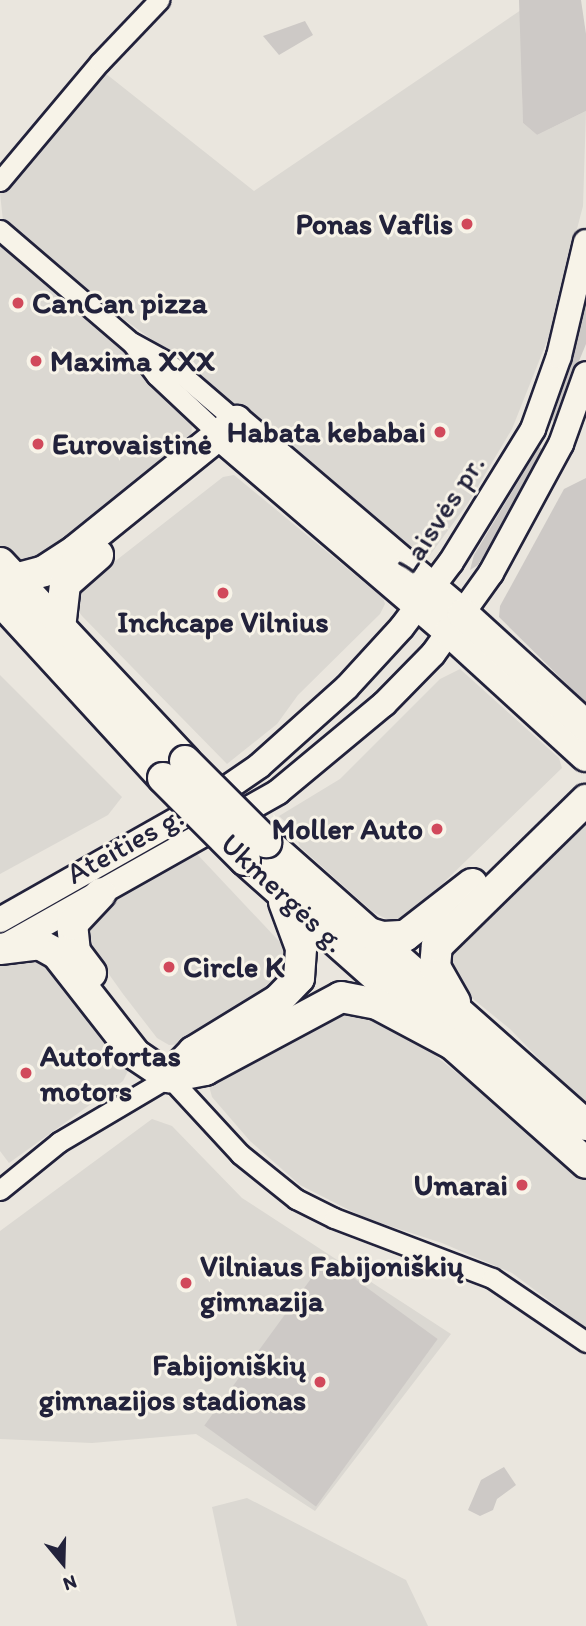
<!DOCTYPE html>
<meta charset="utf-8">
<style>
body{margin:0}
#map{position:relative;width:586px;height:1626px;overflow:hidden;background:#eae6de;font-family:Itim,sans-serif}
div>[style]{position:absolute}
.built>*{inset:0;background:#dbd8d2}
.green>*{inset:0;background:#cdc9c6;transform-origin:0 0}
.roads{filter:drop-shadow(2px 0 #22223b) drop-shadow(-2px 0 #22223b) drop-shadow(0 2px #22223b) drop-shadow(0 -2px #22223b)}
.minor>*{height:19px;margin:-9.5px;padding:0 9.5px;transform-origin:9.5px;border-radius:9.5px;background:#f7f3e8}
.major>*{height:24px;margin:-12px;padding:0 12px;transform-origin:12px;border-radius:12px;background:#f7f3e8}
.highway>*{height:30px;margin:-15px;padding:0 15px;transform-origin:15px;border-radius:15px;background:#f7f3e8}
.bridges{filter:drop-shadow(2px 0 #22223b) drop-shadow(-2px 0 #22223b) drop-shadow(0 2px #22223b) drop-shadow(0 -2px #22223b)}
.highway-bridge>*{height:30px;margin:-15px;padding:0 15px;transform-origin:15px;border-radius:15px;background:#f7f3e8}
.dots>*{width:19px;height:19px;translate:-50% -50%;box-sizing:border-box;border:4px solid #f7f3e8;border-radius:50%}
span{translate:-50% -50%;white-space:nowrap;text-align:center;line-height:1.15;-webkit-text-stroke:6px #f7f3e8;paint-order:stroke}
.poi-label{font-size:30px;color:#22223b;font-weight:700}
.right{translate:-100% -50%;text-align:right}
.left{translate:0 -50%;text-align:left}
.street-label{font-size:30px;color:#22223b}
.north{position:absolute;left:28px;top:1528px;width:70px;height:70px;-webkit-text-stroke:5px #f7f3e8;paint-order:stroke;rotate:161deg;font-size:19px;font-weight:700;line-height:28px;text-align:center;color:#22223b}
.north::after{content:'';display:block;margin:auto;width:24px;height:32px;background:#22223b;clip-path:polygon(50% 0,100% 100%,50% 72%,0 100%)}
</style>
<div id="map">
<div class="built">
<i style="clip-path:polygon(521px 10px,523px 123px,537px 135px,586px 111px,583px 206px,549px 336px,512px 429px,468px 503px,430px 555px,414px 560px,169px 352px,85px 291px,3px 221px,0 193px,105px 73px,254px 191px)"></i>
<i style="clip-path:polygon(0 240px,119px 339px,145px 381px,192px 425px,191px 439px,38px 568px,15px 563px,0 547px)"></i>
<i style="clip-path:polygon(234px 475px,383px 598px,385px 604px,380px 614px,298px 695px,277px 724px,227px 764px,82px 616px,76px 608px,77px 591px,223px 477px)"></i>
<i style="clip-path:polygon(460px 669px,559px 758px,562px 768px,438px 888px,394px 923px,373px 912px,300px 847px,294px 830px,279px 816px,340px 779px,440px 679px)"></i>
<i style="clip-path:polygon(0 675px,122px 797px,108px 815px,0 874px)"></i>
<i style="clip-path:polygon(586px 810px,586px 1107px,510px 1029px,451px 981px,446px 949px)"></i>
<i style="clip-path:polygon(197px 854px,292px 955px,279px 984px,182px 1044px,169px 1045px,157px 1038px,123px 994px,91px 949px,86px 929px,97px 909px)"></i>
<i style="clip-path:polygon(39px 950px,128px 1062px,128px 1071px,123px 1081px,9px 1163px,0 1151px,0 963px)"></i>
<i style="clip-path:polygon(331px 1009px,385px 1015px,586px 1177px,586px 1328px,512px 1273px,442px 1243px,365px 1218px,300px 1185px,250px 1141px,212px 1097px,208px 1082px)"></i>
<i style="clip-path:polygon(152px 1119px,172px 1126px,242px 1198px,451px 1334px,315px 1511px,196px 1434px,92px 1443px,0 1439px,0 1231px)"></i>
<i style="clip-path:polygon(247px 1498px,406px 1580px,428px 1626px,237px 1626px,212px 1507px)"></i>
</div>
<div class="green">
<i style="clip-path:polygon(519px 0,581px 0,586px 34px,586px 111px,537px 135px,523px 123px)"></i>
<i style="clip-path:polygon(305px 21px,313px 35px,279px 55px,263px 36px)"></i>
<i style="clip-path:polygon(586px 281px,586px 344px,554px 422px,549px 416px)"></i>
<i style="clip-path:polygon(539px 447px,542px 449px,516px 502px,478px 565px,470px 570px,474px 555px)"></i>
<i style="clip-path:polygon(586px 478px,586px 703px,499px 617px,500px 606px,564px 489px)"></i>
<i style="left:326px;top:1258px;width:138px;height:207px;rotate:36deg"></i>
<i style="clip-path:polygon(504px 1467px,516px 1485px,497px 1499px,493px 1510px,480px 1516px,468px 1510px,481px 1480px)"></i>
</div>
<div class="roads">
<div class="minor">
<i style="left:0;top:181px;width:155px;rotate:-50deg"></i>
<i style="left:100px;top:62px;width:86px;rotate:-46.4deg"></i>
<i style="left:0;top:230px;width:174px;rotate:40.6deg"></i>
<i style="left:132px;top:343px;width:40px;rotate:53deg"></i>
<i style="left:156px;top:375px;width:88px;rotate:43.2deg"></i>
<i style="left:133px;top:343px;width:38px;rotate:29deg"></i>
<i style="left:166px;top:361px;width:92px;rotate:40.6deg"></i>
<i style="left:0;top:1190px;width:76px;rotate:-39.1deg"></i>
<i style="left:59px;top:1142px;width:128px;rotate:-30.6deg"></i>
<i style="left:169px;top:1077px;width:105px;rotate:47.3deg"></i>
<i style="left:240px;top:1154px;width:72px;rotate:38.8deg"></i>
<i style="left:296px;top:1199px;width:42px;rotate:26.6deg"></i>
<i style="left:334px;top:1218px;width:169px;rotate:20.8deg"></i>
<i style="left:492px;top:1278px;width:114px;rotate:34.2deg"></i>
</div>
<div class="major">
<i style="left:0;top:920px;width:227px;rotate:-29.5deg"></i>
<i style="left:198px;top:808px;width:74px;rotate:-34.5deg"></i>
<i style="left:259px;top:766px;width:118px;rotate:-41.9deg"></i>
<i style="left:347px;top:687px;width:81px;rotate:-47.5deg"></i>
<i style="left:402px;top:627px;width:81px;rotate:-53deg"></i>
<i style="left:451px;top:562px;width:156px;rotate:-58.3deg"></i>
<i style="left:533px;top:429px;width:77px;rotate:-70.4deg"></i>
<i style="left:559px;top:356px;width:117px;rotate:-76.7deg"></i>
<i style="left:7px;top:945px;width:311px;rotate:-29.4deg"></i>
<i style="left:278px;top:792px;width:138px;rotate:-39.7deg"></i>
<i style="left:384px;top:704px;width:70px;rotate:-45.6deg"></i>
<i style="left:433px;top:654px;width:100px;rotate:-54.4deg"></i>
<i style="left:491px;top:573px;width:147px;rotate:-61.5deg"></i>
<i style="left:561px;top:444px;width:74px;rotate:-70.3deg"></i>
</div>
<div class="highway">
<i style="left:220px;top:435px;width:303px;rotate:40.6deg"></i>
<i style="left:450px;top:632px;width:184px;rotate:42.4deg"></i>
<i style="left:0;top:563px;width:271px;rotate:46.9deg"></i>
<i style="left:15px;top:579px;width:30px;rotate:-15deg"></i>
<i style="left:44px;top:571px;width:38px;rotate:-33deg"></i>
<i style="left:76px;top:550px;width:206px;rotate:-38.9deg"></i>
<i style="left:236px;top:421px;width:298px;rotate:40.4deg"></i>
<i style="left:463px;top:614px;width:166px;rotate:42.3deg"></i>
<i style="left:0;top:600px;width:241px;rotate:47.5deg"></i>
<i style="left:60px;top:628px;width:44px;rotate:-83.5deg"></i>
<i style="left:65px;top:584px;width:44px;rotate:-41.3deg"></i>
<i style="left:266px;top:842px;width:427px;rotate:41.5deg"></i>
<i style="left:245px;top:860px;width:456px;rotate:41.6deg"></i>
<i style="left:362px;top:931px;width:22px;rotate:16deg"></i>
<i style="left:383px;top:937px;width:22px;rotate:-3deg"></i>
<i style="left:405px;top:936px;width:85px;rotate:-37.8deg"></i>
<i style="left:0;top:949px;width:39px;rotate:-7deg"></i>
<i style="left:39px;top:944px;width:21px;rotate:29deg"></i>
<i style="left:57px;top:954px;width:128px;rotate:52deg"></i>
<i style="left:136px;top:1055px;width:40px;rotate:34deg"></i>
<i style="left:169px;top:1077px;width:37px;rotate:-11deg"></i>
<i style="left:205px;top:1070px;width:154px;rotate:-28.2deg"></i>
<i style="left:341px;top:997px;width:37px;rotate:11deg"></i>
<i style="left:377px;top:1004px;width:85px;rotate:28.1deg"></i>
<i style="left:91px;top:973px;width:26px;rotate:-127deg"></i>
<i style="left:75px;top:952px;width:28px;rotate:-96deg"></i>
<i style="left:72px;top:924px;width:42px;rotate:-46.9deg"></i>
<i style="left:455px;top:1002px;width:40px;rotate:-119.7deg"></i>
<i style="left:435px;top:967px;width:21px;rotate:-85deg"></i>
<i style="left:437px;top:946px;width:209px;rotate:-44.4deg"></i>
<i style="left:169px;top:1077px;width:35px;rotate:-46deg"></i>
<i style="left:193px;top:1052px;width:100px;rotate:-31.5deg"></i>
<i style="left:278px;top:1000px;width:30px;rotate:-46deg"></i>
<i style="left:299px;top:978px;width:30px;rotate:-86deg"></i>
<i style="left:301px;top:948px;width:49px;rotate:-110.3deg"></i>
</div>
</div>
<div class="bridges">
<div class="highway-bridge">
<i style="left:185px;top:761px;width:115px;rotate:45deg"></i>
<i style="left:163px;top:778px;width:116px;rotate:45deg"></i>
</div>
</div>
<div class="dots">
<i style="left:467px;top:224px;background:#d1495b"></i>
<i style="left:18px;top:303px;background:#d1495b"></i>
<i style="left:36px;top:361px;background:#d1495b"></i>
<i style="left:440px;top:432px;background:#d1495b"></i>
<i style="left:38px;top:444px;background:#d1495b"></i>
<i style="left:223px;top:593px;background:#d1495b"></i>
<i style="left:437px;top:829px;background:#d1495b"></i>
<i style="left:169px;top:967px;background:#d1495b"></i>
<i style="left:26px;top:1073px;background:#d1495b"></i>
<i style="left:522px;top:1185px;background:#d1495b"></i>
<i style="left:186px;top:1283px;background:#d1495b"></i>
<i style="left:320px;top:1382px;background:#d1495b"></i>
</div>
<div class="poi-label">
<span class="right" style="left:453px;top:224px">Ponas Vaflis</span>
<span class="left" style="left:32px;top:303px">CanCan pizza</span>
<span class="left" style="left:50px;top:361px">Maxima XXX</span>
<span class="right" style="left:426px;top:432px">Habata kebabai</span>
<span class="left" style="left:52px;top:444px">Eurovaistinė</span>
<span style="left:223px;top:622px">Inchcape Vilnius</span>
<span class="right" style="left:423px;top:829px">Moller Auto</span>
<span class="left" style="left:183px;top:967px">Circle K</span>
<span class="left" style="left:40px;top:1073px">Autofortas<br>motors</span>
<span class="right" style="left:508px;top:1185px">Umarai</span>
<span class="left" style="left:200px;top:1283px">Vilniaus Fabijoniškių<br>gimnazija</span>
<span class="right" style="left:306px;top:1382px">Fabijoniškių<br>gimnazijos stadionas</span>
</div>
<div class="street-label">
<span style="left:441px;top:514px;rotate:-57deg">Laisvės pr.</span>
<span style="left:125px;top:845px;rotate:-29deg">Ateities g.</span>
<span style="left:283px;top:893px;rotate:43deg">Ukmergės g.</span>
</div>
<div class="north">N</div>
</div>
